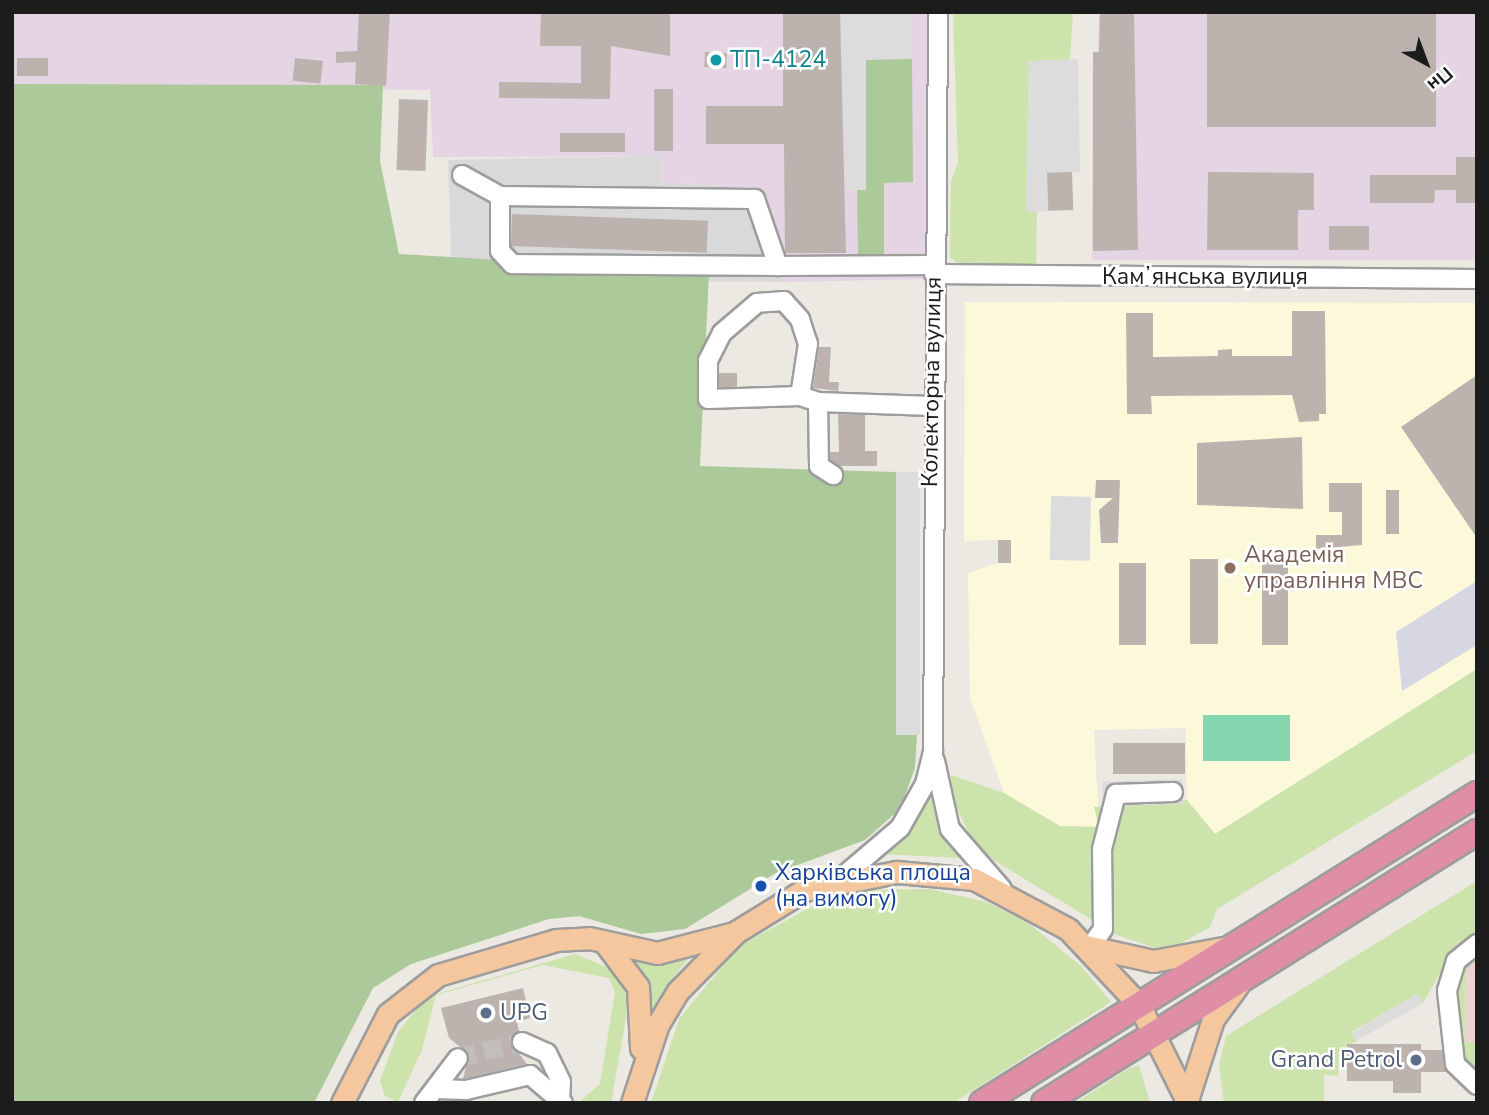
<!DOCTYPE html>
<meta charset="utf-8">
<style>
body{margin:0}
#map{position:relative;width:1489px;height:1115px;overflow:hidden;background:#ece8e2;font-family:"Nunito Sans",sans-serif}
div>[style]{position:absolute}
.residential>*{inset:0;background:#dad9d9}
.commercial>*{inset:0;background:#ecd2d3}
.industrial>*{inset:0;background:#e5d4e3}
.education>*{inset:0;background:#fcf9db}
.grass>*{inset:0;background:#cce3ab}
.forest>*{inset:0;background:#acc999}
.pitch>*{inset:0;background:#85d6af;transform-origin:0 0}
.parking>*{inset:0;background:#dcdcdc;transform-origin:0 0}
.plaza>*{inset:0;background:#d6d7e2}
.building>*{inset:0;background:#bcb3af;transform-origin:0 0}
.minor-tunnel>*{height:18px;margin-top:-9px;transform-origin:0;background:repeating-linear-gradient(90deg,#c2bfba 0 18px,transparent 0 27px)}
.roads{filter:drop-shadow(2px 0 #9d9d9d) drop-shadow(-2px 0 #9d9d9d) drop-shadow(0 2px #9d9d9d) drop-shadow(0 -2px #9d9d9d)}
.minor>*{height:18px;margin:-9px;padding:0 9px;transform-origin:9px;border-radius:9px;background:#fff}
.major>*{height:21px;margin:-10.5px;padding:0 10.5px;transform-origin:10.5px;border-radius:10.5px;background:#f4c79f}
.highway>*{height:24px;margin:-12px;padding:0 12px;transform-origin:12px;border-radius:12px;background:#df8ea5}
.dots>*{width:19px;height:19px;translate:-50% -50%;box-sizing:border-box;border:4px solid #fff;border-radius:50%}
span{translate:-50% -50%;white-space:nowrap;text-align:center;line-height:1.15;-webkit-text-stroke:5px #fff;paint-order:stroke}
.culture-label{font-size:23px;color:#0d838f}
.left{translate:0 -50%;text-align:left}
.street-label{font-size:23px;color:#1c1c1c}
.education-label{font-size:23px;color:#785e54}
.transit-label{font-size:23px;color:#164399}
.service-label{font-size:23px;color:#4e5e75}
.right{translate:-100% -50%;text-align:right}
.frame{position:absolute;inset:0;border:14px solid #1c1c1c;pointer-events:none}
.north{position:absolute;left:1391px;top:28px;width:70px;height:70px;-webkit-text-stroke:5px #fff;paint-order:stroke;rotate:139deg;font-size:19px;font-weight:700;line-height:28px;text-align:center;color:#1c1c1c}
.north::after{content:'';display:block;margin:auto;width:24px;height:32px;background:#1c1c1c;clip-path:polygon(50% 0,100% 100%,50% 72%,0 100%)}
</style>
<div id="map">
<div class="residential">
<i style="clip-path:polygon(660px 156px,660px 182px,759px 188px,784px 282px,452px 279px,448px 160px)"></i>
</div>
<div class="commercial">
<i style="clip-path:polygon(1477px 961px,1477px 1042px,1465px 1042px,1466px 968px)"></i>
</div>
<div class="industrial">
<i style="clip-path:polygon(12px 12px,934px 12px,930px 279px,784px 282px,759px 188px,660px 182px,660px 156px,433px 157px,430px 90px,12px 84px)"></i>
<i style="clip-path:polygon(1099px 12px,1477px 12px,1477px 260px,1092px 260px,1093px 51px,1098px 52px)"></i>
</div>
<div class="education">
<i style="clip-path:polygon(965px 302px,1477px 303px,1477px 669px,1215px 834px,1187px 800px,1186px 728px,1094px 730px,1099px 827px,1060px 826px,1004px 793px,970px 698px,968px 573px,998px 563px,998px 540px,964px 541px)"></i>
</div>
<div class="grass">
<i style="clip-path:polygon(953px 12px,1073px 12px,1070px 60px,1029px 61px,1026px 211px,1037px 211px,1036px 273px,965px 269px,950px 257px,951px 180px,958px 163px)"></i>
<i style="clip-path:polygon(1477px 669px,1477px 751px,1217px 909px,1210px 927px,1178px 945px,1156px 948px,1117px 935px,977px 850px,952px 798px,951px 775px,1004px 793px,1060px 826px,1099px 827px,1094px 807px,1187px 800px,1215px 834px)"></i>
<i style="clip-path:polygon(933px 784px,937px 819px,960px 858px,882px 854px,910px 828px)"></i>
<i style="clip-path:polygon(1477px 881px,1477px 935px,1453px 951px,1423px 1003px,1417px 994px,1352px 1032px,1356px 1041px,1339px 1052px,1338px 1076px,1324px 1075px,1324px 1103px,1224px 1103px,1219px 1065px,1226px 1036px)"></i>
<i style="clip-path:polygon(930px 889px,986px 902px,1027px 922px,1081px 966px,1111px 1002px,953px 1103px,651px 1103px,679px 1019px,739px 946px,826px 899px,862px 890px)"></i>
<i style="clip-path:polygon(1477px 950px,1477px 961px,1466px 968px,1465px 1042px,1477px 1042px,1477px 1078px,1461px 1064px,1458px 975px)"></i>
<i style="clip-path:polygon(693px 953px,668px 984px,651px 1013px,646px 984px,628px 956px)"></i>
<i style="clip-path:polygon(575px 954px,614px 970px,629px 1001px,611px 1103px,578px 1103px,600px 1084px,615px 992px,609px 978px,543px 965px,436px 995px,422px 1050px,398px 1102px,385px 1096px,380px 1081px,398px 1032px,426px 997px)"></i>
<i style="clip-path:polygon(1139px 1065px,1150px 1103px,1075px 1103px,1130px 1068px)"></i>
</div>
<div class="forest">
<i style="clip-path:polygon(865px 59px,912px 59px,913px 182px,884px 183px,884px 260px,858px 260px,857px 190px,866px 190px)"></i>
<i style="clip-path:polygon(12px 84px,383px 85px,380px 161px,399px 254px,709px 272px,700px 466px,896px 472px,896px 735px,917px 735px,915px 768px,900px 809px,865px 840px,776px 873px,685px 929px,641px 934px,579px 916px,549px 919px,411px 964px,373px 988px,314px 1103px,12px 1103px)"></i>
</div>
<div class="pitch">
<i style="left:1203px;top:715px;width:87px;height:46px"></i>
</div>
<div class="parking">
<i style="clip-path:polygon(842px 12px,912px 12px,912px 59px,866px 60px,866px 190px,844px 190px)"></i>
<i style="clip-path:polygon(1078px 59px,1080px 172px,1047px 174px,1049px 211px,1026px 212px,1029px 61px)"></i>
<i style="left:896px;top:472px;width:24px;height:263px"></i>
<i style="left:1051px;top:496px;width:40px;height:64px;rotate:1deg"></i>
<i style="left:1182px;top:779px;width:25px;height:80px;rotate:88deg"></i>
<i style="clip-path:polygon(1417px 994px,1423px 1003px,1356px 1041px,1352px 1033px)"></i>
</div>
<div class="plaza">
<i style="clip-path:polygon(1477px 581px,1477px 645px,1402px 691px,1396px 632px)"></i>
</div>
<div class="building">
<i style="clip-path:polygon(359px 12px,390px 12px,386px 86px,355px 84px,356px 62px,336px 63px,336px 52px,357px 51px)"></i>
<i style="clip-path:polygon(541px 12px,670px 12px,670px 56px,611px 46px,610px 99px,499px 98px,499px 82px,581px 83px,581px 46px,540px 46px)"></i>
<i style="clip-path:polygon(783px 12px,840px 12px,846px 253px,785px 253px,784px 144px,706px 144px,706px 106px,783px 106px)"></i>
<i style="clip-path:polygon(1100px 12px,1134px 12px,1138px 250px,1093px 251px,1093px 52px,1099px 52px)"></i>
<i style="left:1207px;top:12px;width:229px;height:115px"></i>
<i style="left:705px;top:52px;width:22px;height:15px;rotate:3deg"></i>
<i style="left:17px;top:58px;width:31px;height:18px"></i>
<i style="left:295px;top:58px;width:28px;height:23px;rotate:6deg"></i>
<i style="left:654px;top:89px;width:19px;height:62px"></i>
<i style="left:399px;top:99px;width:29px;height:71px;rotate:2deg"></i>
<i style="left:625px;top:133px;width:19px;height:65px;rotate:90deg"></i>
<i style="clip-path:polygon(1456px 157px,1477px 157px,1477px 203px,1456px 203px,1456px 190px,1435px 190px,1434px 203px,1370px 203px,1370px 175px,1456px 175px)"></i>
<i style="left:1072px;top:172px;width:38px;height:25px;rotate:88deg"></i>
<i style="clip-path:polygon(1208px 172px,1314px 173px,1314px 210px,1298px 210px,1298px 250px,1207px 250px)"></i>
<i style="left:512px;top:214px;width:196px;height:32px;rotate:2deg"></i>
<i style="left:1329px;top:226px;width:40px;height:24px"></i>
<i style="clip-path:polygon(1292px 311px,1325px 311px,1326px 414px,1319px 414px,1319px 421px,1299px 422px,1292px 395px,1151px 396px,1152px 414px,1127px 414px,1126px 313px,1153px 313px,1153px 357px,1218px 356px,1218px 350px,1232px 349px,1232px 356px,1292px 356px)"></i>
<i style="clip-path:polygon(819px 347px,831px 347px,829px 382px,839px 382px,838px 391px,813px 388px)"></i>
<i style="left:719px;top:373px;width:18px;height:14px"></i>
<i style="clip-path:polygon(1477px 375px,1477px 538px,1401px 427px)"></i>
<i style="clip-path:polygon(838px 414px,865px 415px,865px 451px,877px 451px,877px 466px,840px 466px,830px 460px,830px 452px,839px 452px)"></i>
<i style="clip-path:polygon(1302px 437px,1303px 509px,1197px 505px,1197px 443px)"></i>
<i style="clip-path:polygon(1096px 480px,1120px 480px,1118px 543px,1101px 543px,1099px 510px,1113px 498px,1095px 498px)"></i>
<i style="clip-path:polygon(1329px 483px,1362px 483px,1362px 545px,1316px 549px,1316px 535px,1342px 535px,1342px 512px,1329px 512px)"></i>
<i style="left:1386px;top:490px;width:13px;height:44px"></i>
<i style="left:998px;top:540px;width:13px;height:23px"></i>
<i style="left:1190px;top:559px;width:28px;height:85px"></i>
<i style="left:1262px;top:562px;width:26px;height:83px"></i>
<i style="left:1119px;top:563px;width:27px;height:82px"></i>
<i style="left:1185px;top:743px;width:31px;height:72px;rotate:90deg"></i>
<i style="clip-path:polygon(523px 988px,530px 1018px,517px 1022px,519px 1031px,511px 1043px,527px 1064px,463px 1079px,469px 1054px,449px 1038px,441px 1008px)"></i>
<i style="clip-path:polygon(1347px 1044px,1421px 1044px,1421px 1050px,1442px 1050px,1447px 1072px,1421px 1072px,1421px 1093px,1393px 1093px,1393px 1081px,1347px 1081px)"></i>
</div>
<div class="minor-tunnel">
<i style="left:458px;top:1058px;width:66px;rotate:-14deg"></i>
</div>
<div class="roads">
<div class="minor">
<i style="left:462px;top:175px;width:43px;rotate:28.9deg"></i>
<i style="left:500px;top:196px;width:255px;rotate:0.7deg"></i>
<i style="left:755px;top:199px;width:71px;rotate:71.1deg"></i>
<i style="left:778px;top:266px;width:156px;rotate:-0.4deg"></i>
<i style="left:500px;top:196px;width:55px;rotate:90deg"></i>
<i style="left:500px;top:251px;width:18px;rotate:47deg"></i>
<i style="left:512px;top:264px;width:266px;rotate:0.4deg"></i>
<i style="left:934px;top:274px;width:543px;rotate:0.53deg"></i>
<i style="left:800px;top:396px;width:53px;rotate:-81.3deg"></i>
<i style="left:808px;top:344px;width:26px;rotate:-108deg"></i>
<i style="left:800px;top:319px;width:24px;rotate:-132deg"></i>
<i style="left:784px;top:301px;width:27px;rotate:176deg"></i>
<i style="left:757px;top:303px;width:46px;rotate:139.4deg"></i>
<i style="left:722px;top:333px;width:31px;rotate:117deg"></i>
<i style="left:708px;top:361px;width:38px;rotate:90deg"></i>
<i style="left:708px;top:399px;width:92px;rotate:-1.9deg"></i>
<i style="left:800px;top:396px;width:19px;rotate:18deg"></i>
<i style="left:818px;top:402px;width:114px;rotate:2deg"></i>
<i style="left:818px;top:402px;width:64px;rotate:89.1deg"></i>
<i style="left:819px;top:466px;width:17px;rotate:33deg"></i>
<i style="left:935px;top:761px;width:70px;rotate:77.6deg"></i>
<i style="left:950px;top:829px;width:79px;rotate:49.1deg"></i>
<i style="left:841px;top:878px;width:77px;rotate:-40.3deg"></i>
<i style="left:900px;top:828px;width:51px;rotate:-60.4deg"></i>
<i style="left:925px;top:784px;width:34px;rotate:-76deg"></i>
<i style="left:933px;top:751px;width:739px;rotate:-89.61deg"></i>
<i style="left:1477px;top:944px;width:27px;rotate:141deg"></i>
<i style="left:1456px;top:961px;width:31px;rotate:107deg"></i>
<i style="left:1447px;top:991px;width:73px;rotate:83.7deg"></i>
<i style="left:1455px;top:1064px;width:30px;rotate:44deg"></i>
<i style="left:1090px;top:947px;width:22px;rotate:-54deg"></i>
<i style="left:1103px;top:929px;width:80px;rotate:-90.7deg"></i>
<i style="left:1102px;top:849px;width:57px;rotate:-75.7deg"></i>
<i style="left:1116px;top:794px;width:57px;rotate:-2deg"></i>
<i style="left:522px;top:1042px;width:27px;rotate:24deg"></i>
<i style="left:547px;top:1053px;width:32px;rotate:64deg"></i>
<i style="left:561px;top:1082px;width:17px;rotate:93deg"></i>
<i style="left:436px;top:1089px;width:30px;rotate:2deg"></i>
<i style="left:466px;top:1090px;width:66px;rotate:-13.2deg"></i>
<i style="left:530px;top:1075px;width:43px;rotate:40.3deg"></i>
<i style="left:424px;top:1103px;width:56px;rotate:-52.9deg"></i>
</div>
<div class="major">
<i style="left:605px;top:943px;width:55px;rotate:53.1deg"></i>
<i style="left:638px;top:987px;width:61px;rotate:87.2deg"></i>
<i style="left:1090px;top:947px;width:65px;rotate:12.5deg"></i>
<i style="left:1153px;top:961px;width:71px;rotate:-10.5deg"></i>
<i style="left:1188px;top:1097px;width:82px;rotate:-72.2deg"></i>
<i style="left:1213px;top:1019px;width:42px;rotate:-53.7deg"></i>
<i style="left:342px;top:1103px;width:100px;rotate:-62.7deg"></i>
<i style="left:388px;top:1014px;width:63px;rotate:-38deg"></i>
<i style="left:438px;top:975px;width:123px;rotate:-16.5deg"></i>
<i style="left:556px;top:940px;width:33px;rotate:-3deg"></i>
<i style="left:589px;top:938px;width:70px;rotate:12.4deg"></i>
<i style="left:657px;top:953px;width:75px;rotate:-14.6deg"></i>
<i style="left:632px;top:1103px;width:83px;rotate:-71.8deg"></i>
<i style="left:658px;top:1024px;width:39px;rotate:-59deg"></i>
<i style="left:678px;top:991px;width:83px;rotate:-45.5deg"></i>
<i style="left:736px;top:932px;width:80px;rotate:-31.7deg"></i>
<i style="left:804px;top:890px;width:95px;rotate:-11deg"></i>
<i style="left:897px;top:872px;width:77px;rotate:5.2deg"></i>
<i style="left:974px;top:879px;width:106px;rotate:28deg"></i>
<i style="left:1068px;top:929px;width:104px;rotate:46.9deg"></i>
<i style="left:1139px;top:1005px;width:110px;rotate:63.4deg"></i>
</div>
<div class="highway">
<i style="left:982px;top:1103px;width:584px;rotate:-31.97deg"></i>
<i style="left:1044px;top:1103px;width:511px;rotate:-32.04deg"></i>
</div>
</div>
<div class="dots">
<i style="left:716px;top:60px;background:#0f9aa8"></i>
<i style="left:1230px;top:568px;background:#8d6e63"></i>
<i style="left:761px;top:886px;background:#1a4fb4"></i>
<i style="left:486px;top:1013px;background:#5c6f8a"></i>
<i style="left:1416px;top:1060px;background:#5c6f8a"></i>
</div>
<div class="culture-label">
<span class="left" style="left:730px;top:60px">ТП-4124</span>
</div>
<div class="street-label">
<span style="left:1205px;top:277px">Камʼянська вулиця</span>
<span style="left:932px;top:382px;rotate:-89deg">Колекторна вулиця</span>
</div>
<div class="education-label">
<span class="left" style="left:1244px;top:568px">Академія<br>управління МВС</span>
</div>
<div class="transit-label">
<span class="left" style="left:775px;top:886px">Харківська площа<br>(на вимогу)</span>
</div>
<div class="service-label">
<span class="left" style="left:500px;top:1013px">UPG</span>
<span class="right" style="left:1402px;top:1060px">Grand Petrol</span>
</div>
<div class="frame"></div>
<div class="north">Пн</div>
</div>
